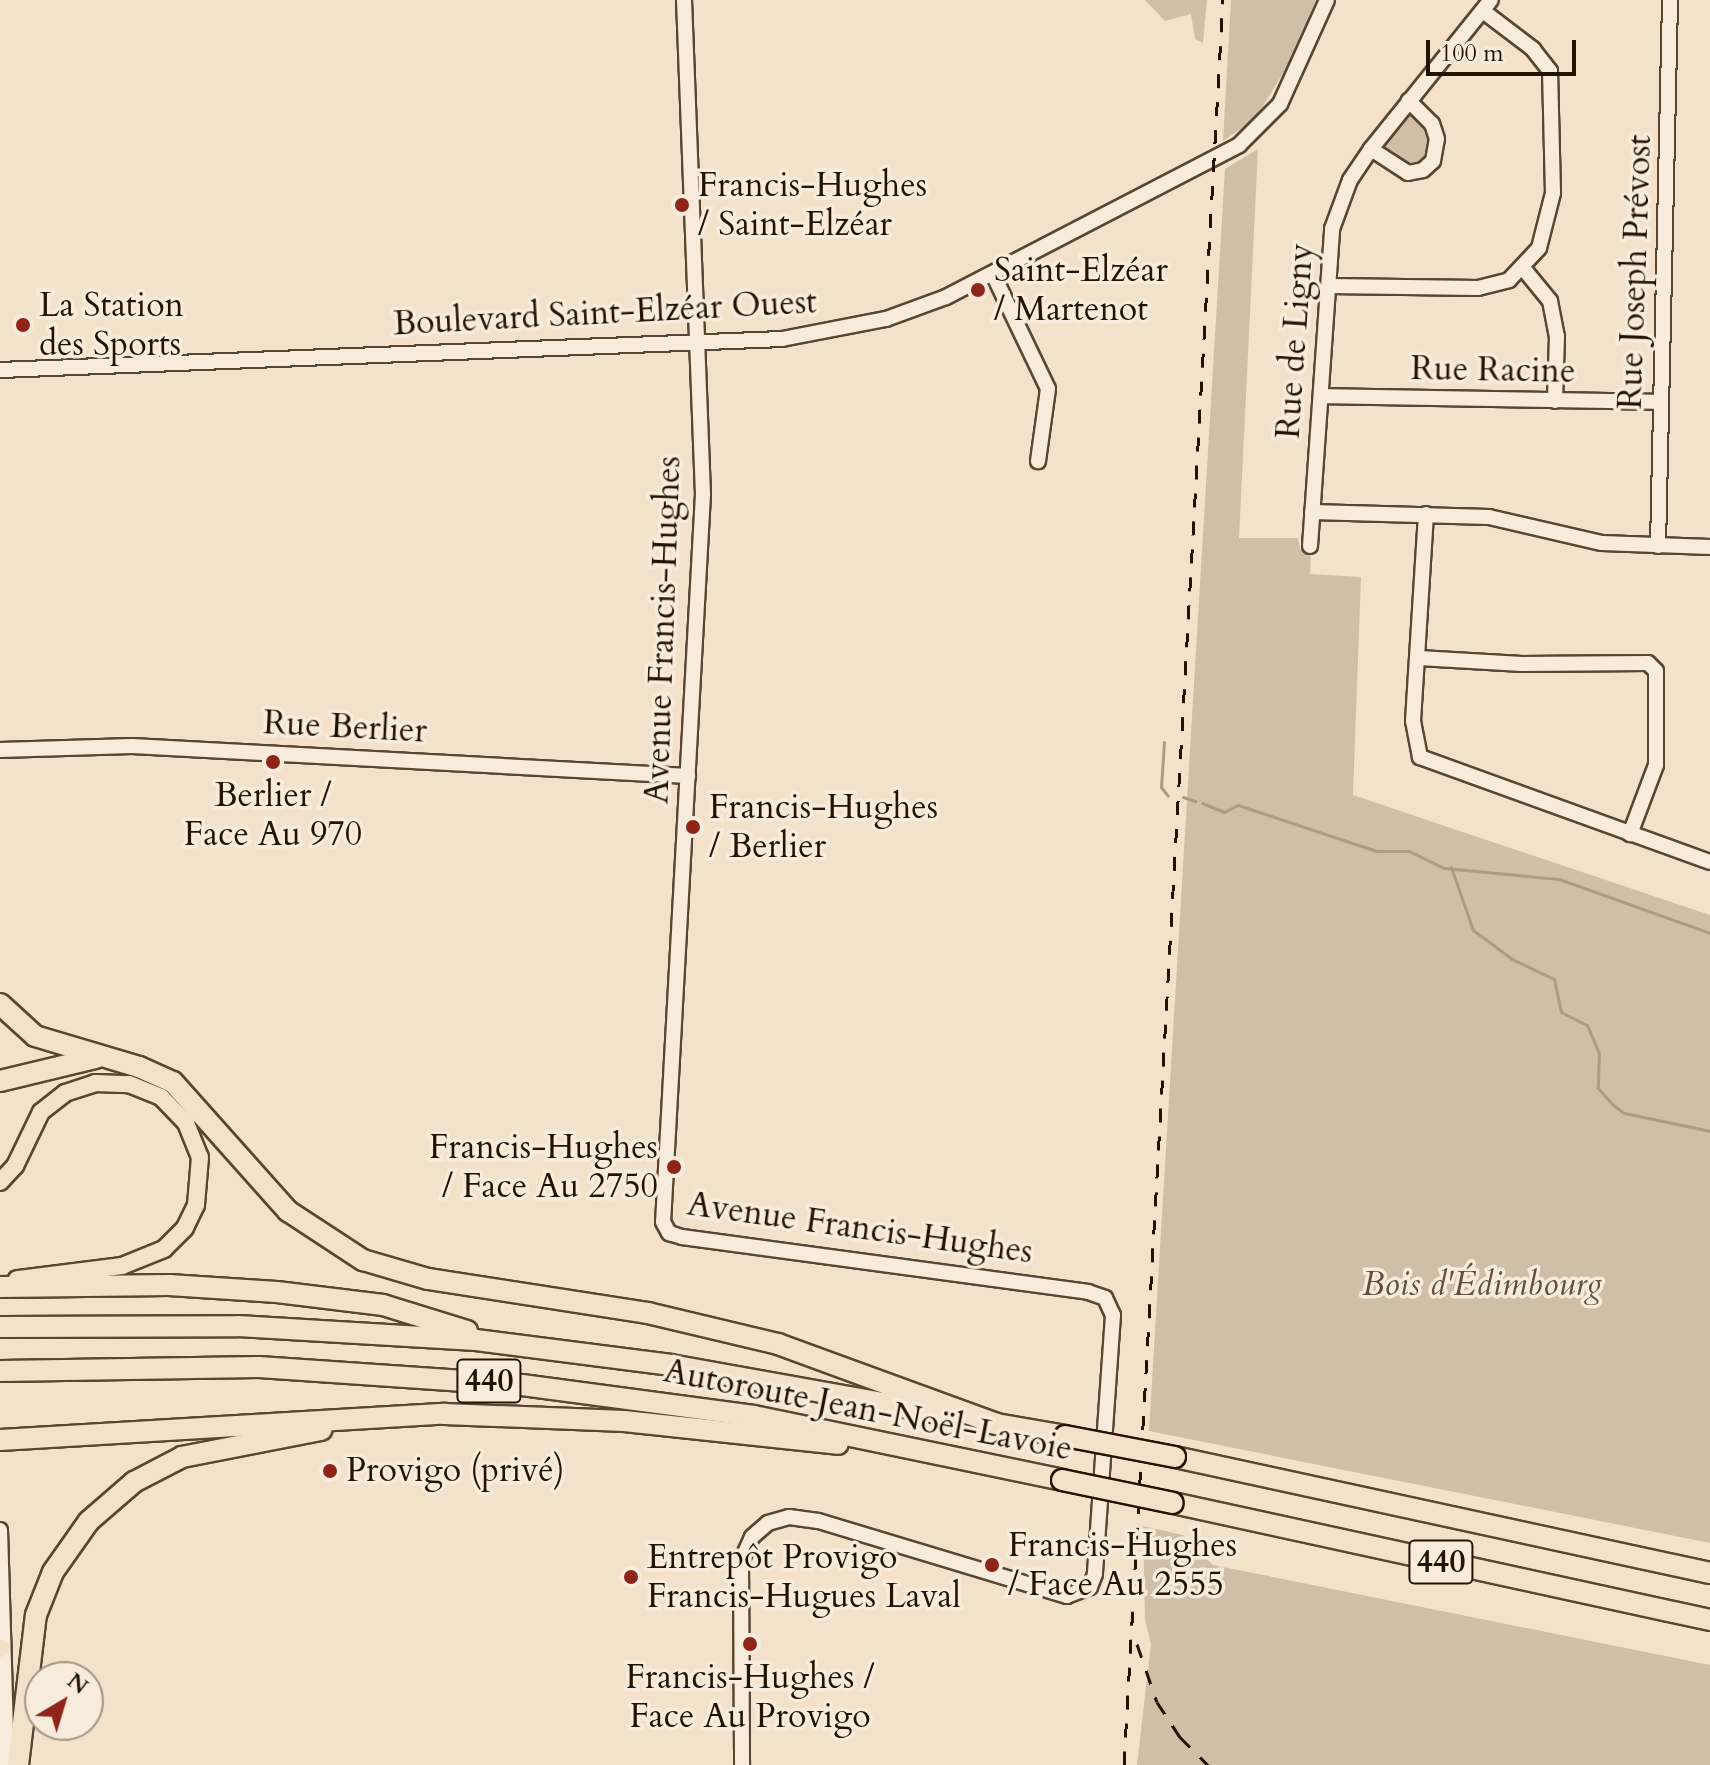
<!DOCTYPE html>
<meta charset="utf-8">
<style>
body{margin:0}
#map{position:relative;width:1710px;height:1765px;overflow:hidden;background:#f3e1c9;font-family:Cardo,serif}
div>[style]{position:absolute}
.green>*{inset:0;background:#d0bea7}
.stream>*{height:3px;margin:-1.5px;padding:0 1.5px;transform-origin:1.5px;border-radius:1.5px;background:#ad9b85}
.roads{filter:drop-shadow(2px 0 #594632) drop-shadow(-2px 0 #594632) drop-shadow(0 2px #594632) drop-shadow(0 -2px #594632)}
.minor>*{height:14px;margin:-7px;padding:0 7px;transform-origin:7px;border-radius:7px;background:#f7ecdc}
.major>*{height:16px;margin:-8px;padding:0 8px;transform-origin:8px;border-radius:8px;background:#f3e1c9}
.highway>*{height:20px;margin:-10px;padding:0 10px;transform-origin:10px;border-radius:10px;background:#f3e1c9}
.rail>*{height:3px;margin-top:-1.5px;transform-origin:0;background:repeating-linear-gradient(90deg,#261200 0 14px,transparent 0 28px)}
.bridges{filter:drop-shadow(2px 0 #261200) drop-shadow(-2px 0 #261200) drop-shadow(0 2px #261200) drop-shadow(0 -2px #261200)}
.highway-bridge>*{height:20px;margin:-10px;padding:0 10px;transform-origin:10px;border-radius:10px;background:#f3e1c9}
.dots>*{width:22px;height:22px;translate:-50% -50%;box-sizing:border-box;border:4px solid #f7ecdc;border-radius:50%}
span{translate:-50% -50%;white-space:nowrap;text-align:center;line-height:1.15;-webkit-text-stroke:7px #f7ecdc;paint-order:stroke}
.shield-label span{padding:2px 6px;background:#f7ecdc;border:2px solid;border-radius:6px;-webkit-text-stroke-width:0}
.shield-label{font-size:32px;color:#261200;font-weight:700}
.poi-label{font-size:34px;color:#261200}
.left{translate:0 -50%;text-align:left}
.right{translate:-100% -50%;text-align:right}
.street-label{font-size:34px;color:#261200}
.park-label{font-size:34px;color:#624e3a;font-style:italic}
.north{position:absolute;left:24px;top:1661px;width:80px;height:80px;box-sizing:border-box;background:#f7ecdc;border:2px solid #a39584;border-radius:50%;rotate:38deg;font-size:22px;font-weight:700;line-height:32px;text-align:center;color:#261200}
.north::after{content:'';display:block;margin:auto;width:28px;height:36px;background:#8f2418;clip-path:polygon(50% 0,100% 100%,50% 72%,0 100%)}
.scale{position:absolute;left:1426px;top:40px;width:150px;height:36px;box-sizing:border-box;border:4px solid #261200;border-top:0;padding-left:10px;font-size:24px;line-height:28px;white-space:nowrap;color:#261200;-webkit-text-stroke:6px #f7ecdc;paint-order:stroke}
</style>
<div id="map">
<div class="green">
<i style="clip-path:polygon(1145px 0,1207px 0,1203px 43px,1195px 39px,1191px 14px,1165px 21px)"></i>
<i style="clip-path:polygon(1231px 0,1316px 0,1285px 70px,1255px 119px,1223px 141px)"></i>
<i style="clip-path:polygon(1414px 110px,1424px 119px,1431px 142px,1423px 164px,1406px 167px,1382px 149px,1407px 112px)"></i>
<i style="clip-path:polygon(1258px 149px,1239px 538px,1298px 538px,1300px 549px,1311px 550px,1310px 574px,1361px 577px,1353px 795px,1710px 915px,1710px 1543px,1149px 1431px,1225px 169px)"></i>
<i style="clip-path:polygon(1143px 1526px,1183px 1535px,1213px 1565px,1710px 1665px,1710px 1765px,1137px 1765px,1151px 1644px,1145px 1620px)"></i>
</div>
<div class="stream">
<i style="left:1164px;top:742px;width:45px;rotate:93.8deg"></i>
<i style="left:1161px;top:787px;width:11px;rotate:52deg"></i>
<i style="left:1183px;top:797px;width:13px;rotate:18deg"></i>
<i style="left:1202px;top:803px;width:24px;rotate:22deg"></i>
<i style="left:1224px;top:812px;width:16px;rotate:-27deg"></i>
<i style="left:1238px;top:805px;width:145px;rotate:18.4deg"></i>
<i style="left:1376px;top:851px;width:33px"></i>
<i style="left:1409px;top:851px;width:39px;rotate:26deg"></i>
<i style="left:1444px;top:868px;width:116px;rotate:5.5deg"></i>
<i style="left:1559px;top:879px;width:160px;rotate:19.7deg"></i>
<i style="left:1451px;top:867px;width:67px;rotate:70.8deg"></i>
<i style="left:1473px;top:930px;width:49px;rotate:36.6deg"></i>
<i style="left:1512px;top:959px;width:47px;rotate:25.5deg"></i>
<i style="left:1554px;top:979px;width:34px;rotate:78deg"></i>
<i style="left:1561px;top:1012px;width:29px;rotate:27deg"></i>
<i style="left:1587px;top:1025px;width:30px;rotate:67deg"></i>
<i style="left:1599px;top:1053px;width:35px;rotate:92deg"></i>
<i style="left:1598px;top:1088px;width:21px;rotate:49deg"></i>
<i style="left:1612px;top:1104px;width:15px;rotate:37deg"></i>
<i style="left:1624px;top:1113px;width:88px;rotate:11.8deg"></i>
</div>
<div class="roads">
<div class="minor">
<i style="left:684px;top:0;width:494px;rotate:87.8deg"></i>
<i style="left:703px;top:494px;width:729px;rotate:93.14deg"></i>
<i style="left:663px;top:1222px;width:13px;rotate:61deg"></i>
<i style="left:669px;top:1233px;width:14px;rotate:17deg"></i>
<i style="left:682px;top:1237px;width:410px;rotate:7.7deg"></i>
<i style="left:1088px;top:1292px;width:18px;rotate:19deg"></i>
<i style="left:1105px;top:1298px;width:19px;rotate:65deg"></i>
<i style="left:1113px;top:1315px;width:260px;rotate:94deg"></i>
<i style="left:1095px;top:1574px;width:14px;rotate:111deg"></i>
<i style="left:1090px;top:1587px;width:25px;rotate:159deg"></i>
<i style="left:1067px;top:1596px;width:260px;rotate:-163.2deg"></i>
<i style="left:818px;top:1521px;width:29px;rotate:-172deg"></i>
<i style="left:789px;top:1517px;width:22px;rotate:164deg"></i>
<i style="left:768px;top:1523px;width:21px;rotate:139deg"></i>
<i style="left:752px;top:1537px;width:27px;rotate:114deg"></i>
<i style="left:741px;top:1562px;width:203px;rotate:89.7deg"></i>
<i style="left:1371px;top:149px;width:44px;rotate:33deg"></i>
<i style="left:1408px;top:173px;width:15px;rotate:-11deg"></i>
<i style="left:1423px;top:170px;width:13px;rotate:-42deg"></i>
<i style="left:1433px;top:161px;width:22px;rotate:-80deg"></i>
<i style="left:1437px;top:139px;width:16px;rotate:-108deg"></i>
<i style="left:1432px;top:124px;width:33px;rotate:-135deg"></i>
<i style="left:1523px;top:268px;width:43px;rotate:50.7deg"></i>
<i style="left:1550px;top:301px;width:36px;rotate:79deg"></i>
<i style="left:1557px;top:336px;width:65px;rotate:91.8deg"></i>
<i style="left:993px;top:274px;width:127px;rotate:64.4deg"></i>
<i style="left:1048px;top:389px;width:73px;rotate:97.9deg"></i>
<i style="left:1329px;top:286px;width:149px;rotate:0.8deg"></i>
<i style="left:1478px;top:288px;width:32px;rotate:-14deg"></i>
<i style="left:1509px;top:280px;width:44px;rotate:-46.8deg"></i>
<i style="left:1539px;top:248px;width:57px;rotate:-75.7deg"></i>
<i style="left:1553px;top:193px;width:122px;rotate:-91.4deg"></i>
<i style="left:1550px;top:71px;width:28px;rotate:-128deg"></i>
<i style="left:1533px;top:49px;width:63px;rotate:-142.8deg"></i>
<i style="left:0;top:370px;width:783px;rotate:-2.27deg"></i>
<i style="left:782px;top:339px;width:106px;rotate:-10.9deg"></i>
<i style="left:886px;top:319px;width:64px;rotate:-20.1deg"></i>
<i style="left:946px;top:297px;width:330px;rotate:-27.4deg"></i>
<i style="left:1239px;top:145px;width:58px;rotate:-45deg"></i>
<i style="left:1280px;top:104px;width:114px;rotate:-65.7deg"></i>
<i style="left:1323px;top:396px;width:338px;rotate:1deg"></i>
<i style="left:1312px;top:512px;width:177px;rotate:1.6deg"></i>
<i style="left:1489px;top:517px;width:116px;rotate:13deg"></i>
<i style="left:1602px;top:543px;width:108px;rotate:2.1deg"></i>
<i style="left:1426px;top:514px;width:207px;rotate:93.6deg"></i>
<i style="left:1413px;top:721px;width:37px;rotate:79deg"></i>
<i style="left:1420px;top:757px;width:308px;rotate:19.9deg"></i>
<i style="left:1310px;top:546px;width:318px;rotate:-86deg"></i>
<i style="left:1332px;top:229px;width:52px;rotate:-69.8deg"></i>
<i style="left:1350px;top:180px;width:37px;rotate:-56deg"></i>
<i style="left:1371px;top:149px;width:191px;rotate:-51.2deg"></i>
<i style="left:1658px;top:546px;width:546px;rotate:-88.74deg"></i>
<i style="left:1419px;top:658px;width:103px;rotate:3.3deg"></i>
<i style="left:1522px;top:664px;width:126px;rotate:-0.5deg"></i>
<i style="left:1648px;top:663px;width:11px;rotate:45deg"></i>
<i style="left:1656px;top:671px;width:94px;rotate:90deg"></i>
<i style="left:1656px;top:765px;width:74px;rotate:110.6deg"></i>
<i style="left:0;top:750px;width:132px;rotate:-1.7deg"></i>
<i style="left:132px;top:746px;width:557px;rotate:3.09deg"></i>
<i style="left:0;top:1530px;width:235px;rotate:88.3deg"></i>
</div>
<div class="major">
<i style="left:0;top:1182px;width:22px;rotate:-47deg"></i>
<i style="left:15px;top:1166px;width:60px;rotate:-64.3deg"></i>
<i style="left:41px;top:1112px;width:31px;rotate:-38deg"></i>
<i style="left:65px;top:1093px;width:32px;rotate:-18deg"></i>
<i style="left:95px;top:1083px;width:34px;rotate:2deg"></i>
<i style="left:129px;top:1084px;width:35px;rotate:22deg"></i>
<i style="left:161px;top:1097px;width:36px;rotate:46deg"></i>
<i style="left:186px;top:1123px;width:37px;rotate:68deg"></i>
<i style="left:200px;top:1157px;width:48px;rotate:94.8deg"></i>
<i style="left:196px;top:1205px;width:25px;rotate:116deg"></i>
<i style="left:185px;top:1228px;width:30px;rotate:135deg"></i>
<i style="left:164px;top:1249px;width:45px;rotate:158deg"></i>
<i style="left:122px;top:1266px;width:106px;rotate:172.9deg"></i>
<i style="left:0;top:1649px;width:2px;rotate:-27deg"></i>
</div>
<div class="highway">
<i style="left:0;top:1004px;width:47px;rotate:42.4deg"></i>
<i style="left:35px;top:1036px;width:109px;rotate:16.6deg"></i>
<i style="left:139px;top:1067px;width:37px;rotate:24deg"></i>
<i style="left:173px;top:1082px;width:173px;rotate:48.3deg"></i>
<i style="left:288px;top:1211px;width:90px;rotate:33.2deg"></i>
<i style="left:363px;top:1260px;width:68px;rotate:16.3deg"></i>
<i style="left:428px;top:1279px;width:223px;rotate:8.8deg"></i>
<i style="left:648px;top:1313px;width:134px;rotate:13.4deg"></i>
<i style="left:778px;top:1344px;width:233px;rotate:20.1deg"></i>
<i style="left:0;top:1081px;width:99px;rotate:-13.5deg"></i>
<i style="left:0;top:1287px;width:169px;rotate:-0.7deg"></i>
<i style="left:169px;top:1285px;width:108px;rotate:3.7deg"></i>
<i style="left:277px;top:1292px;width:107px;rotate:7deg"></i>
<i style="left:383px;top:1305px;width:88px;rotate:17.2deg"></i>
<i style="left:0;top:1327px;width:238px;rotate:-0.2deg"></i>
<i style="left:238px;top:1326px;width:238px;rotate:3.4deg"></i>
<i style="left:476px;top:1340px;width:197px;rotate:7.3deg"></i>
<i style="left:671px;top:1365px;width:282px;rotate:10.2deg"></i>
<i style="left:0;top:1371px;width:259px;rotate:-0.9deg"></i>
<i style="left:259px;top:1367px;width:264px;rotate:3.9deg"></i>
<i style="left:522px;top:1385px;width:234px;rotate:7.6deg"></i>
<i style="left:754px;top:1416px;width:315px;rotate:11.7deg"></i>
<i style="left:985px;top:1422px;width:81px;rotate:9.9deg"></i>
<i style="left:0;top:1440px;width:445px;rotate:-3.4deg"></i>
<i style="left:444px;top:1414px;width:180px;rotate:2.2deg"></i>
<i style="left:624px;top:1421px;width:215px;rotate:6.1deg"></i>
<i style="left:1175px;top:1457px;width:547px;rotate:12.23deg"></i>
<i style="left:1173px;top:1503px;width:550px;rotate:12.29deg"></i>
<i style="left:18px;top:1765px;width:151px;rotate:-83.2deg"></i>
<i style="left:36px;top:1615px;width:46px;rotate:-68.4deg"></i>
<i style="left:53px;top:1572px;width:62px;rotate:-54.8deg"></i>
<i style="left:89px;top:1521px;width:60px;rotate:-40.9deg"></i>
<i style="left:134px;top:1482px;width:54px;rotate:-27.5deg"></i>
<i style="left:182px;top:1457px;width:142px;rotate:-11deg"></i>
</div>
</div>
<div class="rail">
<i style="left:1137px;top:1644px;width:61px;rotate:71deg"></i>
<i style="left:1157px;top:1702px;width:42px;rotate:56.7deg"></i>
<i style="left:1180px;top:1737px;width:40px;rotate:45deg"></i>
<i style="left:1124px;top:1765px;width:1768px;rotate:-86.79deg"></i>
</div>
<div class="bridges">
<div class="highway-bridge">
<i style="left:1065px;top:1436px;width:112px;rotate:10.8deg"></i>
<i style="left:1062px;top:1480px;width:113px;rotate:11.7deg"></i>
</div>
</div>
<div class="dots">
<i style="left:682px;top:205px;background:#8f2418"></i>
<i style="left:978px;top:290px;background:#8f2418"></i>
<i style="left:23px;top:325px;background:#8f2418"></i>
<i style="left:273px;top:762px;background:#8f2418"></i>
<i style="left:693px;top:827px;background:#8f2418"></i>
<i style="left:674px;top:1167px;background:#8f2418"></i>
<i style="left:330px;top:1471px;background:#8f2418"></i>
<i style="left:992px;top:1565px;background:#8f2418"></i>
<i style="left:631px;top:1577px;background:#8f2418"></i>
<i style="left:750px;top:1644px;background:#8f2418"></i>
</div>
<div class="shield-label">
<span style="left:489px;top:1381px">440</span>
<span style="left:1441px;top:1562px">440</span>
</div>
<div class="poi-label">
<span class="left" style="left:698px;top:205px">Francis-Hughes<br>/ Saint-Elzéar</span>
<span class="left" style="left:994px;top:290px">Saint-Elzéar<br>/ Martenot</span>
<span class="left" style="left:39px;top:325px">La Station<br>des Sports</span>
<span style="left:273px;top:815px">Berlier /<br>Face Au 970</span>
<span class="left" style="left:709px;top:827px">Francis-Hughes<br>/ Berlier</span>
<span class="right" style="left:658px;top:1167px">Francis-Hughes<br>/ Face Au 2750</span>
<span class="left" style="left:346px;top:1471px">Provigo (privé)</span>
<span class="left" style="left:1008px;top:1565px">Francis-Hughes<br>/ Face Au 2555</span>
<span class="left" style="left:647px;top:1577px">Entrepôt Provigo<br>Francis-Hugues Laval</span>
<span style="left:750px;top:1697px">Francis-Hughes /<br>Face Au Provigo</span>
</div>
<div class="street-label">
<span style="left:1635px;top:272px;rotate:-88deg">Rue Joseph Prévost</span>
<span style="left:605px;top:313px;rotate:-3deg">Boulevard Saint-Elzéar Ouest</span>
<span style="left:1295px;top:341px;rotate:-86deg">Rue de Ligny</span>
<span style="left:1493px;top:370px;rotate:1deg">Rue Racine</span>
<span style="left:663px;top:630px;rotate:-88deg">Avenue Francis-Hughes</span>
<span style="left:345px;top:727px;rotate:3deg">Rue Berlier</span>
<span style="left:860px;top:1228px;rotate:8deg">Avenue Francis-Hughes</span>
<span style="left:868px;top:1410px;rotate:11deg">Autoroute Jean-Noël-Lavoie</span>
</div>
<div class="park-label">
<span style="left:1482px;top:1285px">Bois d'Édimbourg</span>
</div>
<div class="north">N</div>
<div class="scale">100 m</div>
</div>
